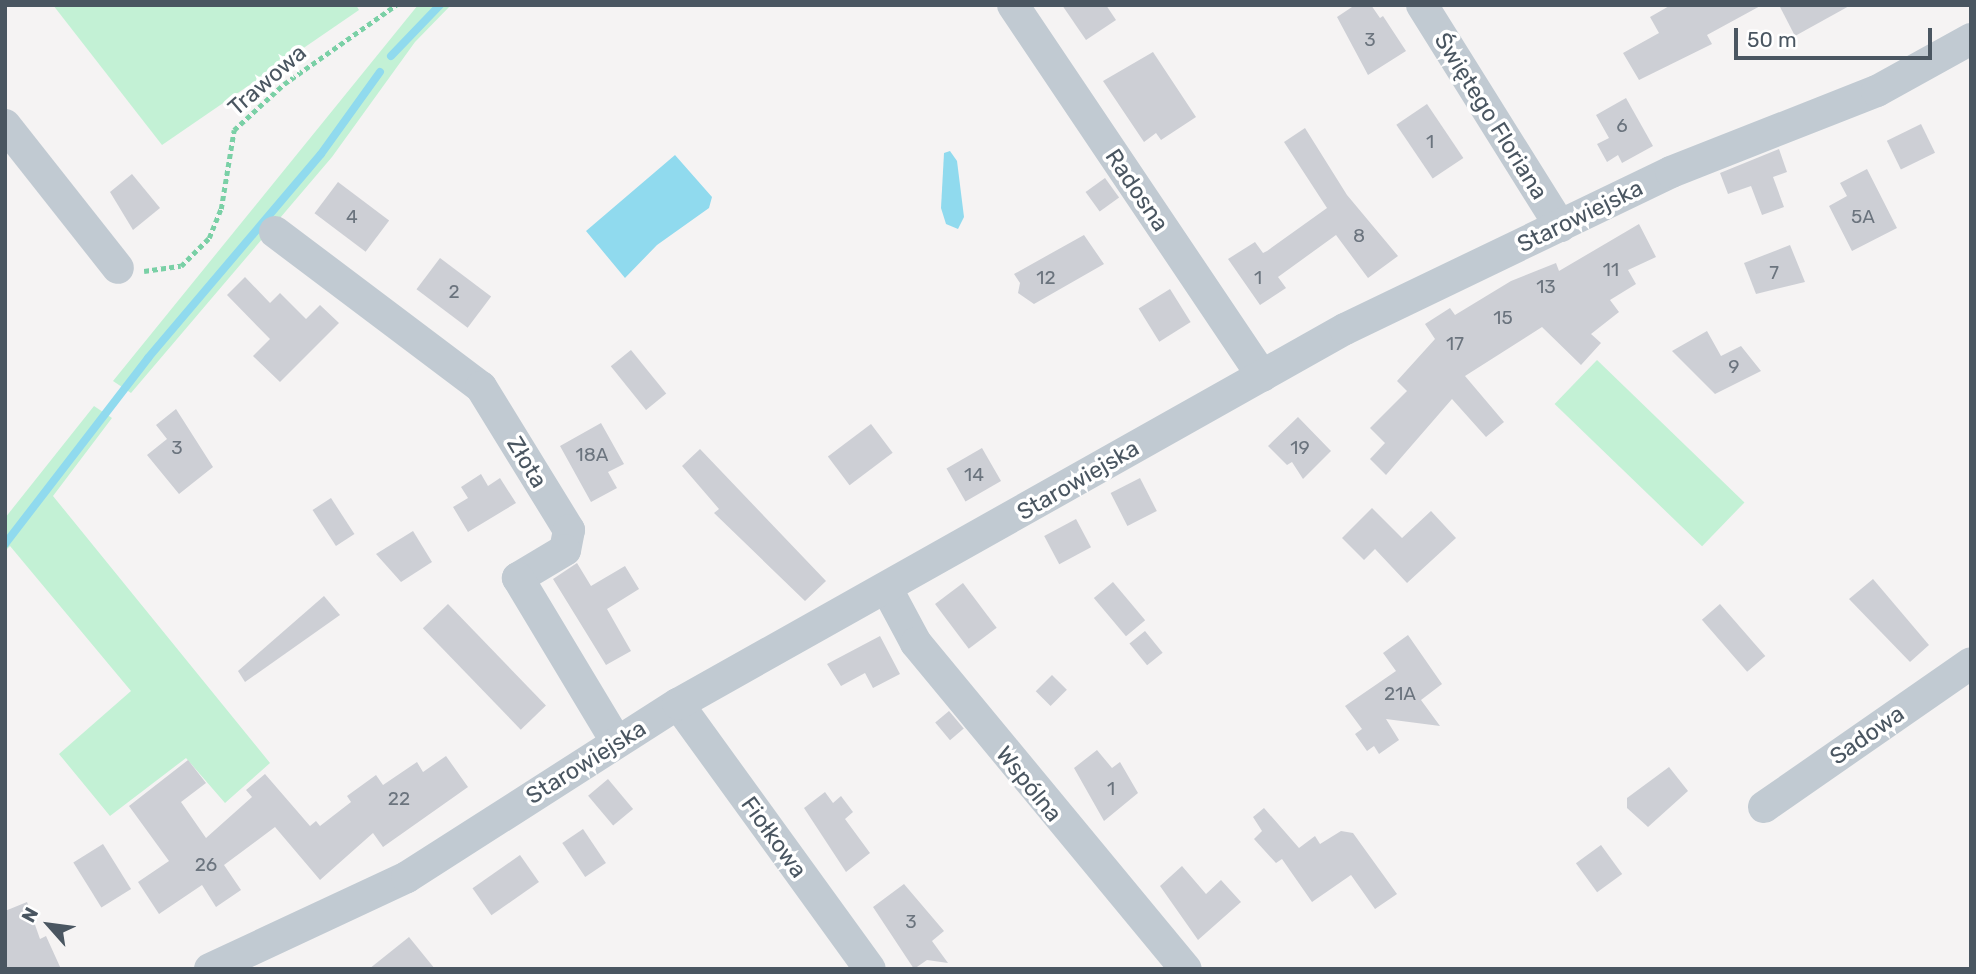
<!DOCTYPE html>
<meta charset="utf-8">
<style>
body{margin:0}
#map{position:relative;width:1976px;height:974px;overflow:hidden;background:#f5f3f3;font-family:Rubik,sans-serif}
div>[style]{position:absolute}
.green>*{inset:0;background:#c3f1d5;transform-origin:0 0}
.water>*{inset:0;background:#90daee}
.stream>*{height:8px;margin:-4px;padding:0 4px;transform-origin:4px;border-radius:4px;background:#90daee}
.building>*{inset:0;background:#cdcfd5;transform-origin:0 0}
.path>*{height:4.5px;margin-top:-2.25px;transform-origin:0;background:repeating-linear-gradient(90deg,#7ad0a6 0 5px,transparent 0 8.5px)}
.minor>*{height:32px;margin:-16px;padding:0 16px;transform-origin:16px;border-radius:16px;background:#c1cad2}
span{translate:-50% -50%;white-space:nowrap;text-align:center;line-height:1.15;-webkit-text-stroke:7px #fff;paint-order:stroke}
.number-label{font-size:19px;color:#6b747e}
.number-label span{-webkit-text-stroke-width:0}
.street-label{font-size:23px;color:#4a5661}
.frame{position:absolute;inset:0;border:7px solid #4a5661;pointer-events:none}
.north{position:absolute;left:14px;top:890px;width:70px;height:70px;-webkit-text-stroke:5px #fff;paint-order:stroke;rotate:298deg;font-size:19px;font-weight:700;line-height:28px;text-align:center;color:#4a5661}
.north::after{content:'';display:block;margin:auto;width:24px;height:32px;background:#4a5661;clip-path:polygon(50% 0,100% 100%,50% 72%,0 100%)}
.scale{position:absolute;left:1734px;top:28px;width:198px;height:32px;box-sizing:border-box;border:4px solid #4a5661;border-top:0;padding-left:9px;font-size:21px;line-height:24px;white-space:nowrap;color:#4a5661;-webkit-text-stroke:5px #fff;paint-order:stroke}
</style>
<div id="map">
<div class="green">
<i style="clip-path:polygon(53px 5px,356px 5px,359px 10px,162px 145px)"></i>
<i style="clip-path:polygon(418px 5px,451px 5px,415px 42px,332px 157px,131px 393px,113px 381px)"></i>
<i style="left:1597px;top:360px;width:205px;height:61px;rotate:44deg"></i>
<i style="clip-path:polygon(94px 406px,112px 418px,53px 496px,270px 763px,225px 803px,186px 758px,110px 816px,59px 754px,131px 691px,10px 546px,5px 551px,5px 518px)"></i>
</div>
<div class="water">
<i style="clip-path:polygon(950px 151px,957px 161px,964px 217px,958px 229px,946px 224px,941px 208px,944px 153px)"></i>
<i style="clip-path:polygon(675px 155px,712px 197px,709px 208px,657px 245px,625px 278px,586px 231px)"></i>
</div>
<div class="stream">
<i style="left:391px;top:56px;width:71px;rotate:-46.1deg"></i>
<i style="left:5px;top:544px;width:235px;rotate:-52.4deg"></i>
<i style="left:148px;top:358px;width:267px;rotate:-49.7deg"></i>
<i style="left:321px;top:154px;width:101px;rotate:-54.3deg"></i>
</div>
<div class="building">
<i style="clip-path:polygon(1062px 5px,1106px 5px,1116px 20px,1086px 40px)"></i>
<i style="clip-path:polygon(1355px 5px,1371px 5px,1380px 18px,1383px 16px,1406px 51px,1368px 75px,1337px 17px)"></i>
<i style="clip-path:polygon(1671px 5px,1762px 5px,1707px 35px,1712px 44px,1639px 80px,1623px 53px,1659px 33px,1650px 17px)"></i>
<i style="clip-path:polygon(1779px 5px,1851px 5px,1795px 36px)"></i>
<i style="clip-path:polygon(1153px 52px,1196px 117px,1161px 140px,1156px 133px,1144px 142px,1103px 81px)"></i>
<i style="clip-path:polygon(1626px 98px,1653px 146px,1622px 163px,1618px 155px,1607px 162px,1597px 144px,1609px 138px,1596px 115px)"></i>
<i style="left:1427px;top:104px;width:65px;height:37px;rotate:56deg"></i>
<i style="left:1921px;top:124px;width:32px;height:38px;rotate:64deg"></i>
<i style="clip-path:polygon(1305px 128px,1347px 195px,1398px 256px,1368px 278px,1336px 235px,1278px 277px,1286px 288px,1260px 305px,1228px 259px,1255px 242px,1263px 253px,1267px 251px,1327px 208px,1284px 142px)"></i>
<i style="clip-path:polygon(1779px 149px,1787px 172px,1773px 177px,1784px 207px,1762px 215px,1751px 186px,1728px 194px,1720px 173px)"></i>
<i style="clip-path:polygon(1867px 169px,1897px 228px,1852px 251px,1829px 206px,1847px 196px,1840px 183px)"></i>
<i style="clip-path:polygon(132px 174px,160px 208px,133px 230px,110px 192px)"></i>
<i style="left:1105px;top:178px;width:24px;height:24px;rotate:54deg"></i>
<i style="left:338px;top:182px;width:64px;height:39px;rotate:37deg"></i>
<i style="clip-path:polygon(1639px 224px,1656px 257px,1628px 270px,1636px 284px,1610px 300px,1619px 312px,1591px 334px,1601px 343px,1581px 365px,1542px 327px,1465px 376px,1504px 422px,1486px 437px,1452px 399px,1386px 475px,1370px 459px,1385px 443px,1370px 428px,1407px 391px,1397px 381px,1435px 339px,1425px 324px,1450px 308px,1455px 315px,1511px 281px,1556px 263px,1559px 271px)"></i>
<i style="clip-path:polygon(1084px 235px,1104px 264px,1034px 304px,1018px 293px,1020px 283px,1014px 274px)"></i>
<i style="clip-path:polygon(1790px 245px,1805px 282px,1756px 294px,1744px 263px)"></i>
<i style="left:440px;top:258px;width:64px;height:39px;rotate:37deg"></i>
<i style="clip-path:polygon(245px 277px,270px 303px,280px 293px,306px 319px,320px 305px,339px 323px,280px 382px,253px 356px,270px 339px,227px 295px)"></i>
<i style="left:1170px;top:289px;width:39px;height:37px;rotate:58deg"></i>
<i style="clip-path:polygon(1707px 331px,1721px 356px,1741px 346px,1761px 371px,1715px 394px,1672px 351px)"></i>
<i style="left:631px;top:350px;width:56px;height:26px;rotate:51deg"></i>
<i style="clip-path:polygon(176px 409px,213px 467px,179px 494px,147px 455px,167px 439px,156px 425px)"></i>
<i style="clip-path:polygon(1298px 417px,1331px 451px,1303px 479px,1292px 462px,1287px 465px,1268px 446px)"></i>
<i style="clip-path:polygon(601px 423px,624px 464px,608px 472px,617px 488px,591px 502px,560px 446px)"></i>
<i style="left:871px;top:424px;width:36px;height:54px;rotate:53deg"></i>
<i style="left:982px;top:448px;width:38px;height:41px;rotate:60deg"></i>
<i style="clip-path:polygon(700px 449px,826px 581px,805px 601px,714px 513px,719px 509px,682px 466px)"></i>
<i style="clip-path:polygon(481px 474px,488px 486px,500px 478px,516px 503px,468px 532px,453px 507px,468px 498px,461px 487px)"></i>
<i style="left:1140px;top:478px;width:37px;height:33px;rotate:63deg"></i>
<i style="left:331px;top:498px;width:43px;height:22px;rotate:57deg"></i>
<i style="clip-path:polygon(1372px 508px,1402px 538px,1431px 511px,1456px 538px,1407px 583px,1375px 549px,1364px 560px,1342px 538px)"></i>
<i style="left:1076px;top:519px;width:32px;height:36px;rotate:62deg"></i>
<i style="clip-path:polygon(413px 531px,432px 562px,401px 582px,376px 554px)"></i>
<i style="clip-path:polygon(577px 563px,591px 586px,625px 566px,639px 589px,607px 609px,631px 651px,606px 665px,553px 579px)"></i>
<i style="clip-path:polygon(1873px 579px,1929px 645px,1910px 662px,1849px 599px)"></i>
<i style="left:1113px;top:582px;width:50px;height:25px;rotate:50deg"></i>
<i style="left:963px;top:583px;width:56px;height:35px;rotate:53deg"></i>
<i style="clip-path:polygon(324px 596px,340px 615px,245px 682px,238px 671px)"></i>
<i style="left:448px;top:604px;width:141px;height:35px;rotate:46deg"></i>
<i style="left:1720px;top:604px;width:69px;height:24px;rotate:49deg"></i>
<i style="left:1145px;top:631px;width:28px;height:20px;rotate:51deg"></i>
<i style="clip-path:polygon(1408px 635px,1442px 684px,1421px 700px,1440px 726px,1386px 719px,1399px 740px,1379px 754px,1374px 746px,1367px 751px,1355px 734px,1362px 729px,1345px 706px,1396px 671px,1383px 653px)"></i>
<i style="clip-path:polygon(880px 636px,900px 674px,873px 688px,865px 673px,841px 686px,827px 664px)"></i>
<i style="left:1052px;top:675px;width:21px;height:23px;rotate:45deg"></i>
<i style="left:949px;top:711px;width:23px;height:18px;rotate:50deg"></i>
<i style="clip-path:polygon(1097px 750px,1112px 768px,1120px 762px,1138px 793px,1104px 821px,1074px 768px)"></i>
<i style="clip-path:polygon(446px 756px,468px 787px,383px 847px,373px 833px,320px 880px,275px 827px,224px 865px,241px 890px,216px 907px,202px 885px,159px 914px,138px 882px,169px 861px,129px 806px,188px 760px,206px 783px,181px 802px,206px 838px,252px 797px,246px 790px,265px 774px,310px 826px,316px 821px,320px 826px,351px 802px,347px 796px,376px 775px,383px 785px,417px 762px,423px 772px)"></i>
<i style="clip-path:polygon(1669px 767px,1688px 791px,1648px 827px,1627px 808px,1627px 798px)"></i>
<i style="left:608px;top:779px;width:39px;height:26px;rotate:50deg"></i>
<i style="clip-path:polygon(825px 792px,833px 803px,841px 796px,853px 812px,845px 819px,870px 853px,846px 872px,804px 808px)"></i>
<i style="clip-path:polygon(1264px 808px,1299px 848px,1315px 836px,1320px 844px,1341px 831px,1353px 833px,1397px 894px,1375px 909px,1351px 875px,1312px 902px,1282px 859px,1276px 863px,1254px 839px,1262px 831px,1253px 817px)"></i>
<i style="left:583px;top:829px;width:41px;height:25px;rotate:56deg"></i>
<i style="left:103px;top:844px;width:53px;height:35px;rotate:58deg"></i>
<i style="left:1601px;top:845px;width:36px;height:31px;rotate:54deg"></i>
<i style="left:520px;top:855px;width:33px;height:58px;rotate:55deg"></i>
<i style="clip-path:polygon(1182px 866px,1206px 894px,1221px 880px,1241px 902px,1198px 940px,1160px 886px)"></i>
<i style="clip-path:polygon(904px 884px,944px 931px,932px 941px,948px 963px,927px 960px,914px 969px,873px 907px)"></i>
<i style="clip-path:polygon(27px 902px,40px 939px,46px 936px,61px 969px,5px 969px,5px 911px)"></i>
<i style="clip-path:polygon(409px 937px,435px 969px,369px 969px)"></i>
</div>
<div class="path">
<i style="left:144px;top:271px;width:37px;rotate:-8deg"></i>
<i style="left:181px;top:266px;width:40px;rotate:-45deg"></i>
<i style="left:209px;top:238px;width:31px;rotate:-68deg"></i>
<i style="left:221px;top:209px;width:80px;rotate:-80.7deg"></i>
<i style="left:234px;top:130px;width:68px;rotate:-42.6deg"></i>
<i style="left:284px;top:84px;width:137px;rotate:-35.2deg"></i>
</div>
<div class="minor">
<i style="left:1013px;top:5px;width:447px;rotate:56.1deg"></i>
<i style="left:1422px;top:5px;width:261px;rotate:58deg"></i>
<i style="left:5px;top:125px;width:182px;rotate:51.7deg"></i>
<i style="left:275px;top:232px;width:258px;rotate:37deg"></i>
<i style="left:481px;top:387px;width:168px;rotate:58.4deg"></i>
<i style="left:569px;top:530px;width:20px;rotate:101deg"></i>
<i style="left:565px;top:550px;width:55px;rotate:149.2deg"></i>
<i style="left:518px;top:578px;width:190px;rotate:59deg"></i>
<i style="left:887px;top:589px;width:61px;rotate:61.8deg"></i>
<i style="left:916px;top:643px;width:423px;rotate:50.4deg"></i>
<i style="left:678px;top:704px;width:327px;rotate:54.1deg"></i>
<i style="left:1764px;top:807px;width:252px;rotate:-34.8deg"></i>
<i style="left:210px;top:969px;width:217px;rotate:-25deg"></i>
<i style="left:407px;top:877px;width:322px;rotate:-32.6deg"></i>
<i style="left:678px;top:704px;width:765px;rotate:-29.35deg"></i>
<i style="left:1345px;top:329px;width:362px;rotate:-25.7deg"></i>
<i style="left:1671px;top:172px;width:221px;rotate:-21.5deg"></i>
<i style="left:1877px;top:91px;width:107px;rotate:-29deg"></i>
</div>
<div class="number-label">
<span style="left:1370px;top:40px">3</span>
<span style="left:1622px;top:126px">6</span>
<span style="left:1430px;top:142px">1</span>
<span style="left:352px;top:217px">4</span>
<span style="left:1863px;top:217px">5A</span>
<span style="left:1359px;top:236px">8</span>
<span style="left:1611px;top:270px">11</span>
<span style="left:1774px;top:273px">7</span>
<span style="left:1046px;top:278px">12</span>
<span style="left:1258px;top:278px">1</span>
<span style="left:1546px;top:287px">13</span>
<span style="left:454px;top:292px">2</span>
<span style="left:1503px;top:318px">15</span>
<span style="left:1455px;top:344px">17</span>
<span style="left:1734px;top:367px">9</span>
<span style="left:177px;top:448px">3</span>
<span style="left:1300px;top:448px">19</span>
<span style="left:592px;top:455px">18A</span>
<span style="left:974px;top:475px">14</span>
<span style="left:1400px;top:694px">21A</span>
<span style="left:1111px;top:789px">1</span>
<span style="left:399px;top:799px">22</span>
<span style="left:206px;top:865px">26</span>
<span style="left:911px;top:922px">3</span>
</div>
<div class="street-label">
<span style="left:267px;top:80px;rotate:-41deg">Trawowa</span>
<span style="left:1491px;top:116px;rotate:58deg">Świętego Floriana</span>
<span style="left:1137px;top:190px;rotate:56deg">Radosna</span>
<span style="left:1580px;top:216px;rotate:-26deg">Starowiejska</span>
<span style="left:527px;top:462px;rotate:59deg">Złota</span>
<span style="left:1078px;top:480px;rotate:-30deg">Starowiejska</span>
<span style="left:1867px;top:735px;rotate:-35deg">Sadowa</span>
<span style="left:586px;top:762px;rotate:-32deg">Starowiejska</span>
<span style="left:1029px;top:784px;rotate:51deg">Wspólna</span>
<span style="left:774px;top:837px;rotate:54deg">Fiołkowa</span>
</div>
<div class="frame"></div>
<div class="north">N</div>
<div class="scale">50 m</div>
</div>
